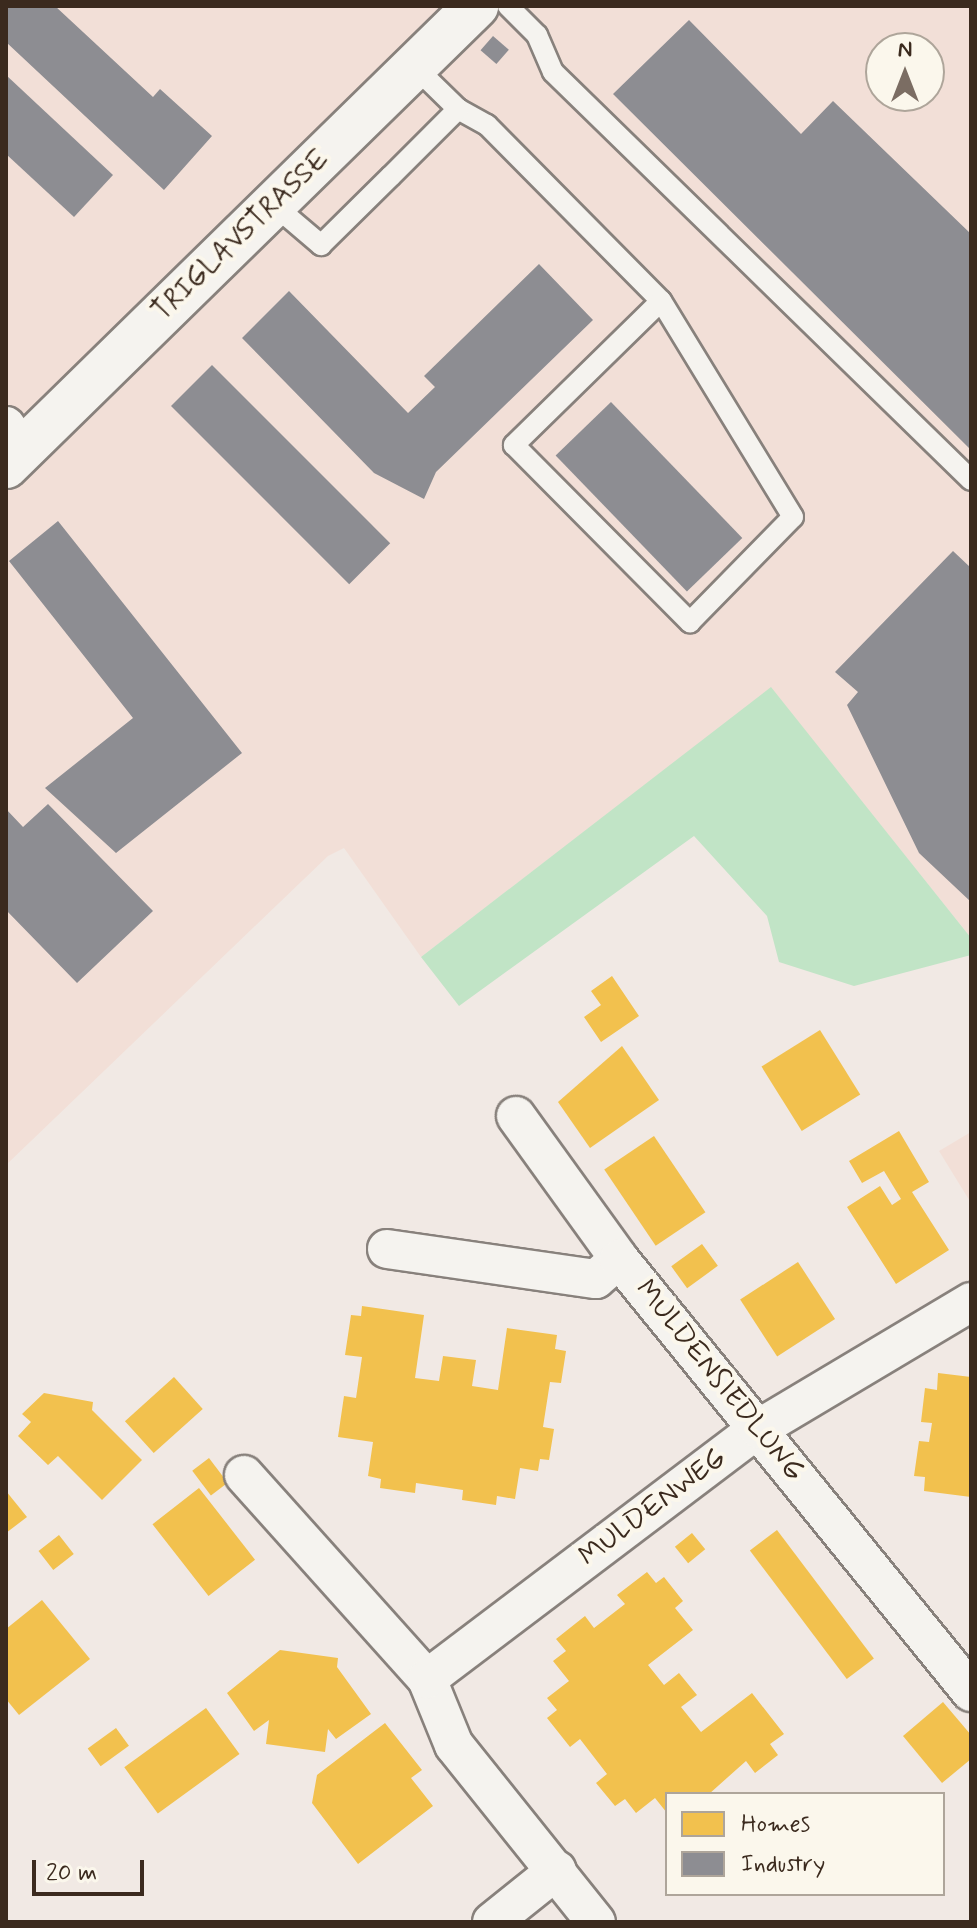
<!DOCTYPE html>
<style>
body{margin:0}
#map{position:relative;width:977px;height:1928px;overflow:hidden;background:#f1e9e4;font-family:Mynerve,sans-serif}
div>[style]{position:absolute}
.built>*{inset:0;background:#f2dfd7}
.green>*{inset:0;background:#c1e4c6}
.homes>*{inset:0;background:#f2c14e;transform-origin:0 0}
.industry>*{inset:0;background:#8d8d92;transform-origin:0 0}
.roads{filter:drop-shadow(2px 0 #88817c) drop-shadow(-2px 0 #88817c) drop-shadow(0 2px #88817c) drop-shadow(0 -2px #88817c)}
.service>*{height:20px;margin:-10px;padding:0 10px;transform-origin:10px;border-radius:10px;background:#f5f3ef}
.minor>*{height:38px;margin:-19px;padding:0 19px;transform-origin:19px;border-radius:19px;background:#f5f3ef}
.tertiary>*{height:44px;margin:-22px;padding:0 22px;transform-origin:22px;border-radius:22px;background:#f5f3ef}
span{translate:-50% -50%;white-space:nowrap;text-align:center;line-height:1.15;-webkit-text-stroke:8px #fbf7ec;paint-order:stroke}
.street-label{font-size:28px;color:#3b2a1e}
.frame{position:absolute;inset:0;border:8px solid #3b2a1e;pointer-events:none}
.legend{position:absolute;left:665px;top:1792px;width:280px;height:104px;box-sizing:border-box;background:#fbf7ec;border:2px solid #aea59a;margin:0;padding:10px 14px;list-style:none;font-size:24px;color:#3b2a1e}
.legend li{display:flex;align-items:center;gap:16px;height:40px}
.legend b{width:40px;border:2px solid #aea59a}
.north{position:absolute;left:865px;top:32px;width:80px;height:80px;box-sizing:border-box;background:#fbf7ec;border:2px solid #aea59a;border-radius:50%;rotate:0deg;font-size:22px;font-weight:700;line-height:32px;text-align:center;color:#3b2a1e}
.north::after{content:'';display:block;margin:auto;width:28px;height:36px;background:#7b6d63;clip-path:polygon(50% 0,100% 100%,50% 72%,0 100%)}
.scale{position:absolute;left:32px;top:1860px;width:112px;height:36px;box-sizing:border-box;border:4px solid #3b2a1e;border-top:0;padding-left:10px;font-size:24px;line-height:28px;white-space:nowrap;color:#3b2a1e;-webkit-text-stroke:6px #fbf7ec;paint-order:stroke}
</style>
<div id="map">
<div class="built">
<i style="clip-path:polygon(evenodd,6px 6px,971px 6px,971px 938px,771px 688px,421px 957px,344px 848px,328px 856px,6px 1165px,6px 6px,881px 48px,929px 48px,929px 96px,881px 96px,881px 48px)"></i>
<i style="clip-path:polygon(971px 1132px,971px 1203px,939px 1151px)"></i>
</div>
<div class="green">
<i style="clip-path:polygon(771px 687px,971px 938px,971px 955px,854px 986px,779px 962px,767px 916px,694px 836px,459px 1006px,421px 957px)"></i>
</div>
<div class="homes">
<i style="clip-path:polygon(612px 976px,639px 1016px,601px 1042px,584px 1017px,601px 1005px,591px 991px)"></i>
<i style="left:820px;top:1030px;width:76px;height:69px;rotate:58deg"></i>
<i style="clip-path:polygon(622px 1046px,659px 1100px,590px 1148px,558px 1102px)"></i>
<i style="clip-path:polygon(899px 1131px,929px 1182px,912px 1192px,949px 1250px,896px 1284px,847px 1207px,880px 1186px,892px 1205px,901px 1199px,884px 1171px,862px 1183px,849px 1161px)"></i>
<i style="left:654px;top:1136px;width:92px;height:60px;rotate:56deg"></i>
<i style="left:702px;top:1244px;width:27px;height:38px;rotate:54deg"></i>
<i style="left:798px;top:1262px;width:68px;height:69px;rotate:57deg"></i>
<i style="clip-path:polygon(362px 1306px,424px 1315px,415px 1378px,439px 1381px,443px 1356px,459px 1358px,476px 1360px,472px 1386px,498px 1390px,507px 1328px,557px 1335px,555px 1349px,566px 1351px,561px 1383px,550px 1382px,543px 1427px,554px 1429px,549px 1460px,540px 1459px,538px 1471px,520px 1468px,515px 1499px,497px 1496px,496px 1505px,462px 1500px,463px 1490px,416px 1483px,415px 1493px,380px 1488px,381px 1479px,368px 1476px,373px 1442px,338px 1437px,344px 1396px,356px 1398px,362px 1357px,345px 1355px,351px 1315px,361px 1316px)"></i>
<i style="clip-path:polygon(938px 1373px,971px 1377px,971px 1497px,924px 1491px,925px 1477px,914px 1476px,919px 1441px,929px 1442px,932px 1423px,921px 1422px,925px 1388px,937px 1390px)"></i>
<i style="left:174px;top:1377px;width:43px;height:66px;rotate:48deg"></i>
<i style="clip-path:polygon(44px 1393px,93px 1402px,92px 1410px,142px 1460px,102px 1500px,58px 1456px,48px 1465px,18px 1436px,31px 1422px,22px 1414px)"></i>
<i style="left:209px;top:1458px;width:31px;height:21px;rotate:53deg"></i>
<i style="left:199px;top:1488px;width:91px;height:59px;rotate:52deg"></i>
<i style="clip-path:polygon(6px 1491px,27px 1517px,6px 1533px)"></i>
<i style="left:777px;top:1530px;width:161px;height:34px;rotate:53deg"></i>
<i style="left:692px;top:1533px;width:21px;height:22px;rotate:51deg"></i>
<i style="left:59px;top:1535px;width:24px;height:26px;rotate:52deg"></i>
<i style="clip-path:polygon(647px 1572px,656px 1583px,664px 1577px,683px 1601px,675px 1608px,693px 1630px,648px 1665px,664px 1685px,679px 1673px,697px 1695px,681px 1707px,701px 1732px,752px 1693px,784px 1734px,770px 1744px,778px 1755px,755px 1773px,746px 1761px,709px 1794px,667px 1794px,667px 1813px,655px 1798px,636px 1813px,625px 1799px,615px 1806px,596px 1783px,607px 1774px,580px 1739px,570px 1747px,547px 1718px,557px 1710px,547px 1698px,569px 1681px,553px 1661px,566px 1651px,556px 1639px,585px 1616px,594px 1628px,625px 1604px,617px 1595px)"></i>
<i style="clip-path:polygon(42px 1600px,90px 1659px,19px 1715px,6px 1699px,6px 1629px)"></i>
<i style="clip-path:polygon(280px 1650px,338px 1658px,337px 1667px,371px 1714px,336px 1739px,328px 1729px,325px 1752px,266px 1744px,269px 1720px,254px 1731px,227px 1693px)"></i>
<i style="clip-path:polygon(943px 1702px,971px 1735px,971px 1759px,942px 1783px,903px 1736px)"></i>
<i style="left:206px;top:1708px;width:57px;height:101px;rotate:54deg"></i>
<i style="clip-path:polygon(385px 1723px,422px 1770px,411px 1778px,433px 1806px,358px 1864px,312px 1803px,317px 1775px)"></i>
<i style="left:116px;top:1728px;width:22px;height:35px;rotate:54deg"></i>
</div>
<div class="industry">
<i style="clip-path:polygon(6px 6px,55px 6px,153px 97px,160px 89px,212px 136px,164px 190px,6px 42px)"></i>
<i style="clip-path:polygon(689px 20px,801px 134px,833px 101px,971px 234px,971px 450px,613px 94px)"></i>
<i style="left:493px;top:36px;width:21px;height:19px;rotate:41deg"></i>
<i style="clip-path:polygon(6px 75px,113px 175px,74px 217px,6px 154px)"></i>
<i style="clip-path:polygon(539px 264px,593px 320px,436px 472px,424px 499px,374px 473px,242px 338px,289px 291px,408px 413px,435px 387px,424px 376px)"></i>
<i style="left:212px;top:365px;width:252px;height:58px;rotate:45deg"></i>
<i style="left:611px;top:402px;width:189px;height:77px;rotate:46deg"></i>
<i style="clip-path:polygon(58px 521px,242px 753px,116px 853px,45px 788px,133px 718px,9px 561px)"></i>
<i style="clip-path:polygon(953px 551px,971px 568px,971px 902px,919px 853px,847px 705px,858px 692px,835px 672px)"></i>
<i style="clip-path:polygon(48px 804px,153px 911px,77px 983px,6px 910px,6px 809px,23px 827px)"></i>
</div>
<div class="roads">
<div class="service">
<i style="left:508px;top:6px;width:41px;rotate:45deg"></i>
<i style="left:537px;top:35px;width:40px;rotate:66.6deg"></i>
<i style="left:553px;top:72px;width:584px;rotate:44.31deg"></i>
<i style="left:458px;top:109px;width:33px;rotate:29deg"></i>
<i style="left:487px;top:125px;width:247px;rotate:45.3deg"></i>
<i style="left:661px;top:301px;width:206px;rotate:135.6deg"></i>
<i style="left:514px;top:445px;width:250px;rotate:45.2deg"></i>
<i style="left:690px;top:622px;width:147px;rotate:-45.6deg"></i>
<i style="left:793px;top:517px;width:253px;rotate:-121.4deg"></i>
<i style="left:274px;top:205px;width:62px;rotate:40.4deg"></i>
<i style="left:321px;top:245px;width:98px;rotate:-44.6deg"></i>
<i style="left:391px;top:176px;width:95px;rotate:-45deg"></i>
<i style="left:458px;top:109px;width:62px;rotate:-135.7deg"></i>
</div>
<div class="minor">
<i style="left:6px;top:426px;width:29px;rotate:56deg"></i>
<i style="left:516px;top:1116px;width:176px;rotate:54.2deg"></i>
<i style="left:387px;top:1249px;width:211px;rotate:8.2deg"></i>
<i style="left:596px;top:1279px;width:30px;rotate:-41deg"></i>
<i style="left:619px;top:1259px;width:558px;rotate:50.89deg"></i>
<i style="left:244px;top:1475px;width:274px;rotate:48.1deg"></i>
<i style="left:427px;top:1679px;width:71px;rotate:67.8deg"></i>
<i style="left:454px;top:1745px;width:227px;rotate:51.3deg"></i>
<i style="left:427px;top:1679px;width:415px;rotate:-37.1deg"></i>
<i style="left:758px;top:1429px;width:248px;rotate:-30.8deg"></i>
<i style="left:492px;top:1922px;width:83px;rotate:-38.7deg"></i>
</div>
<div class="tertiary">
<i style="left:6px;top:466px;width:658px;rotate:-44.38deg"></i>
</div>
</div>
<div class="street-label">
<span style="left:241px;top:236px;rotate:-44deg">TRIGLAVSTRASSE</span>
<span style="left:719px;top:1381px;rotate:51deg">MULDENSIEDLUNG</span>
<span style="left:653px;top:1508px;rotate:-37deg">MULDENWEG</span>
</div>
<div class="frame"></div>
<ul class="legend">
<li><b style="height:22px;background:#f2c14e"></b>Homes</li>
<li><b style="height:22px;background:#8d8d92"></b>Industry</li>
</ul>
<div class="north">N</div>
<div class="scale">20 m</div>
</div>
